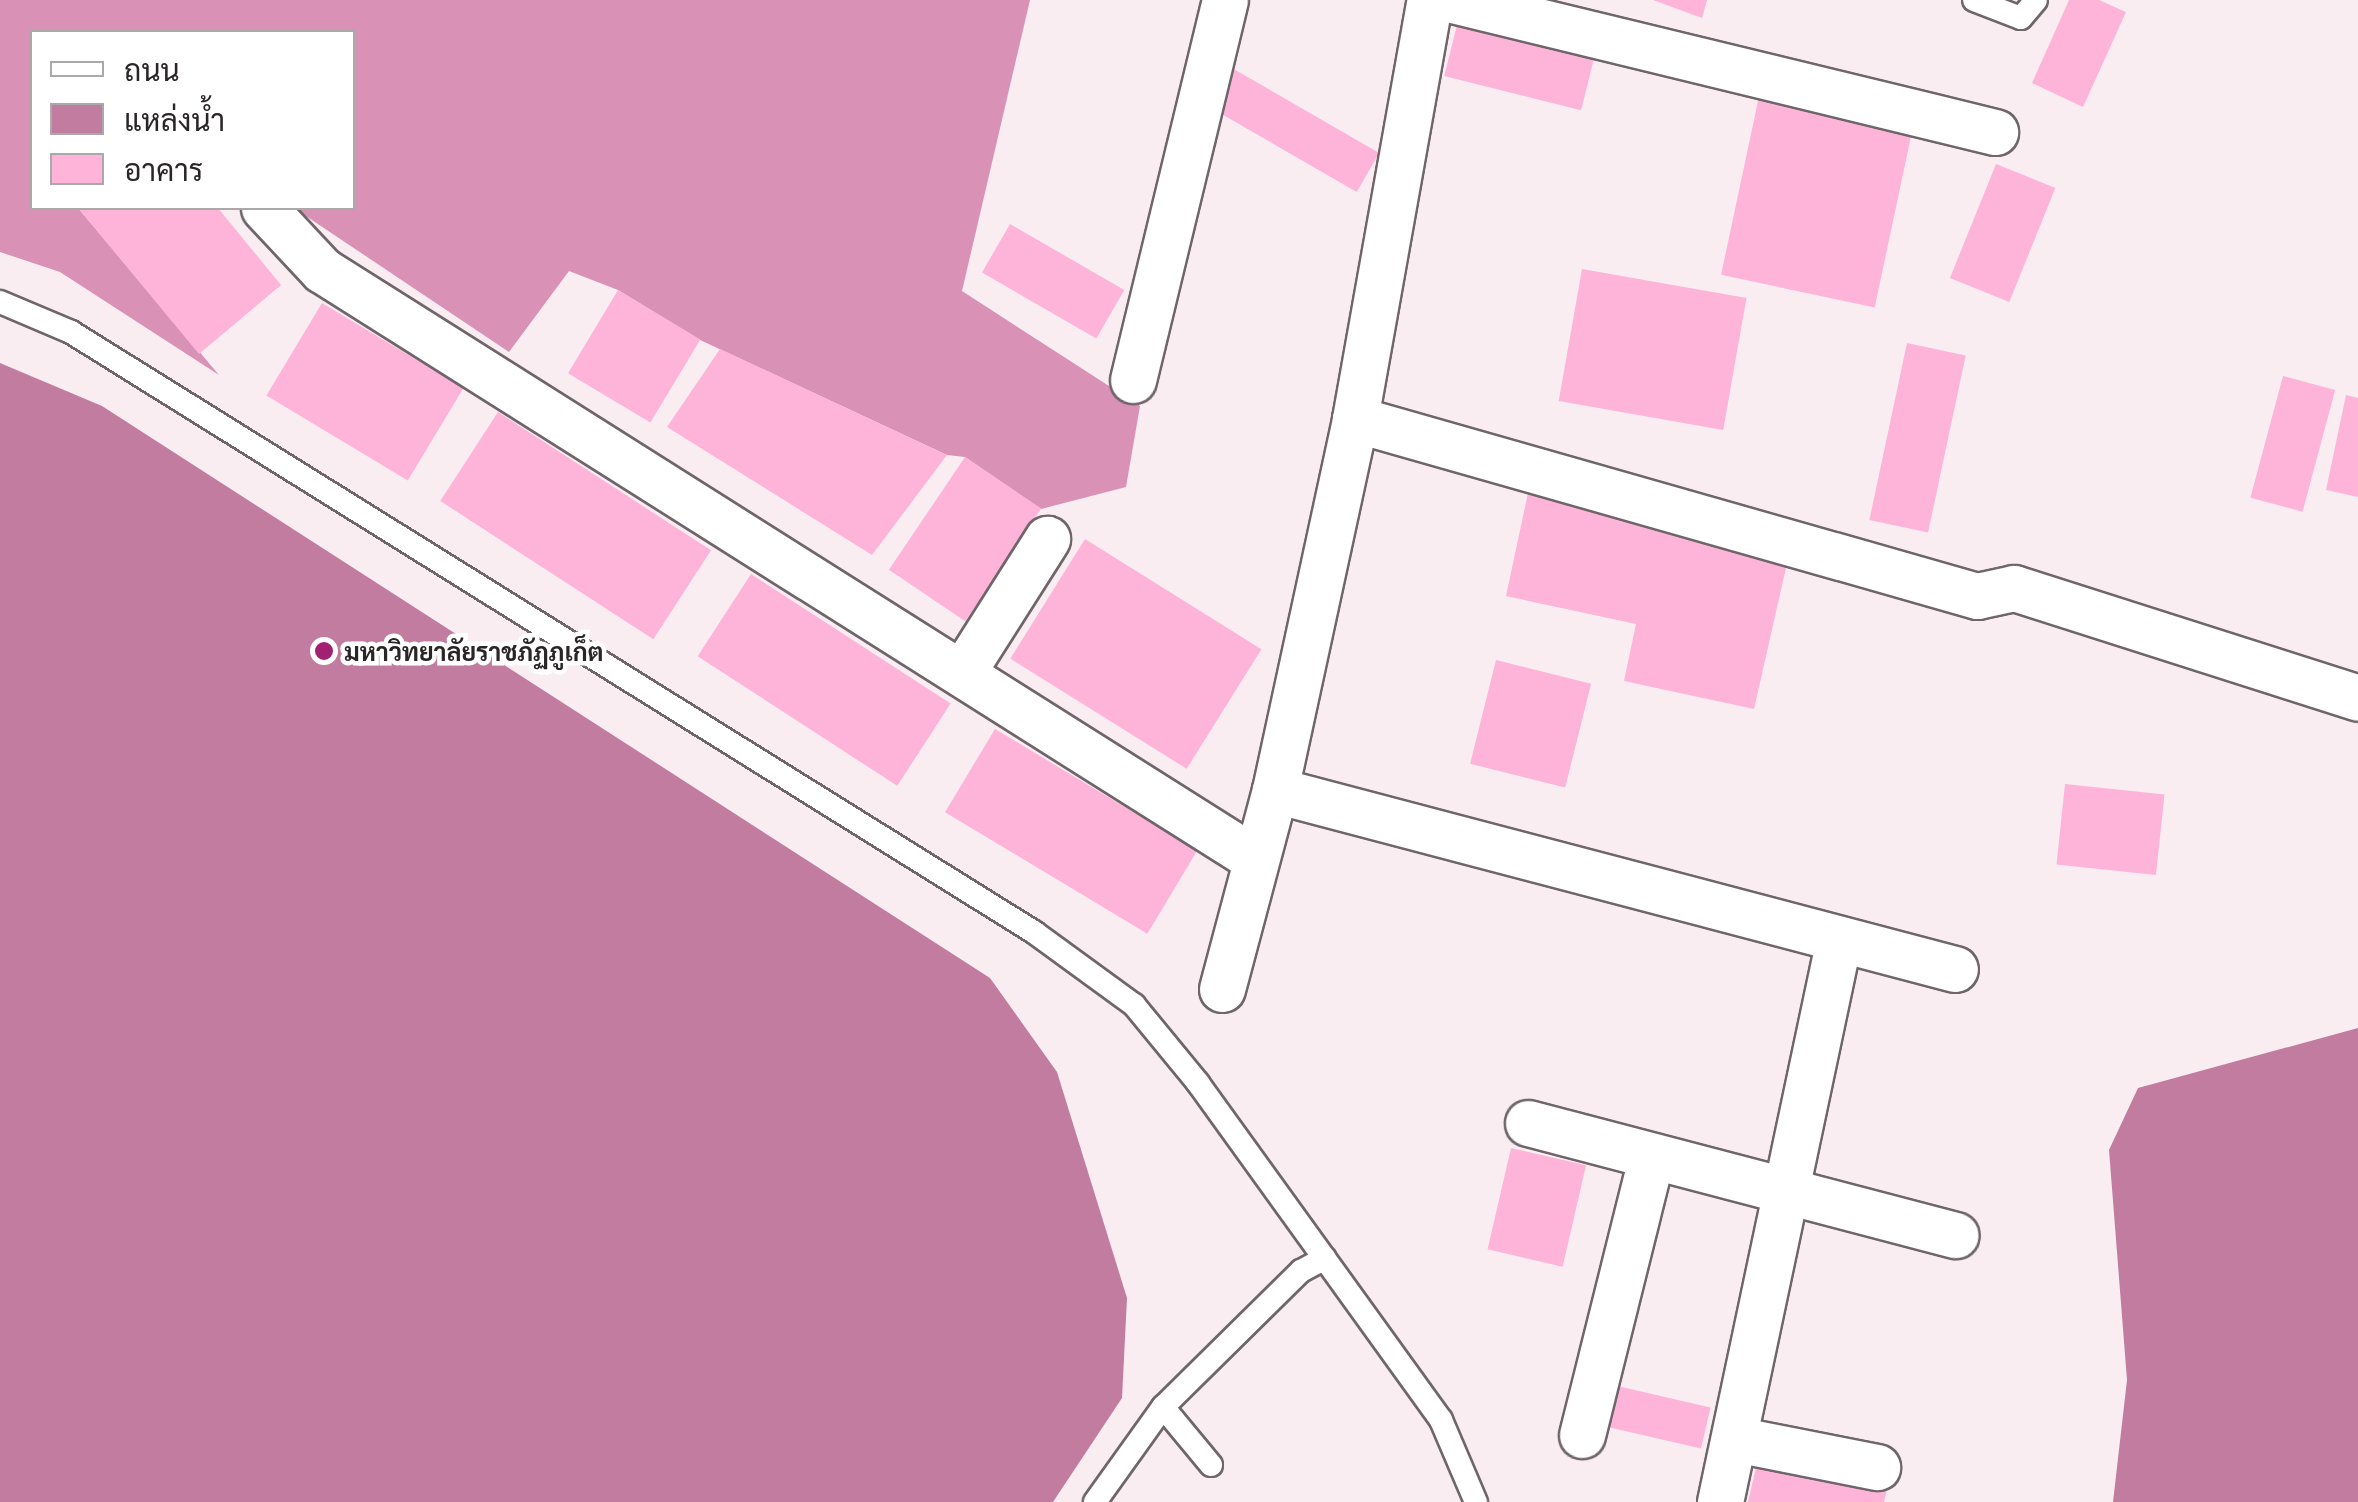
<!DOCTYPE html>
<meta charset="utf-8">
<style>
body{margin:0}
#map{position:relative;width:2358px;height:1502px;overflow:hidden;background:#f9edf2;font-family:"Noto Sans",Sarabun,sans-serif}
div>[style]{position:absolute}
.forest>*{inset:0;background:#d991b6}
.water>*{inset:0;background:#c27ca0}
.building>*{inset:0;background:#feb3d9;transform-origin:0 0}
.roads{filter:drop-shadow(2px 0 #6f656a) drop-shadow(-2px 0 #6f656a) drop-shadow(0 2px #6f656a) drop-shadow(0 -2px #6f656a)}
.lane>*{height:22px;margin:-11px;padding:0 11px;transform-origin:11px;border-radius:11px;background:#fff}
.street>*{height:45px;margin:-22.5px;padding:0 22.5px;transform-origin:22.5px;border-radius:22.5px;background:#fff}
.dots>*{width:28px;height:28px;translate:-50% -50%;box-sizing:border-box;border:5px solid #fff;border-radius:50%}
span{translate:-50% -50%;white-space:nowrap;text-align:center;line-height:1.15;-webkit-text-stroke:9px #fff;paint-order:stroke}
.poi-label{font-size:25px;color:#2a2628;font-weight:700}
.left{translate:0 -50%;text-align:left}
.legend{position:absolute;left:30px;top:30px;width:325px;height:180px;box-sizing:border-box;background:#fff;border:2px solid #aaa8a9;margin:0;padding:12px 18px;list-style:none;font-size:30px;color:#2a2628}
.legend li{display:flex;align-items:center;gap:20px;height:50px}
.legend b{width:50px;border:2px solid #aaa8a9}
</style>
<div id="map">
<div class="forest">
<i style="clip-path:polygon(0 0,1030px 0,962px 291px,1140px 406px,1126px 487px,1041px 509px,965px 457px,947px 455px,700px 340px,618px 290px,569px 271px,509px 352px,294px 208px,352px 208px,352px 32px,32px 32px,32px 208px,78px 208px,219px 375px,60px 272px,0 252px)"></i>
</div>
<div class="water">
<i style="clip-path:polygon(0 363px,102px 406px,990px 978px,1057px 1072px,1127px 1298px,1122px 1398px,1053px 1502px,0 1502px)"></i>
<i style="clip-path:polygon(2358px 1028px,2358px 1502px,2113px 1502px,2127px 1380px,2109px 1150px,2138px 1088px)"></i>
</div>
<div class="building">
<i style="clip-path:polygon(1653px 0,1707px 0,1702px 18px)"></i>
<i style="clip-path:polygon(2069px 0,2099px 0,2126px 12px,2083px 107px,2032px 83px)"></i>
<i style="left:1460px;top:13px;width:141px;height:65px;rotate:14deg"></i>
<i style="left:1232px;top:68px;width:170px;height:45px;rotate:30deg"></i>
<i style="left:1761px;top:87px;width:157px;height:192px;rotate:12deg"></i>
<i style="left:1996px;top:164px;width:64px;height:123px;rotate:22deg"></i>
<i style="clip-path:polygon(78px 208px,218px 208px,281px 285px,199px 354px)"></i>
<i style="left:1010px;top:224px;width:132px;height:56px;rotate:30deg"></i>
<i style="left:1582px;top:269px;width:167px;height:134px;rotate:10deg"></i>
<i style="left:618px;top:290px;width:96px;height:97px;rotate:31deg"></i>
<i style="left:322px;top:303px;width:165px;height:108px;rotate:31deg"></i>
<i style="left:1907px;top:343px;width:60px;height:181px;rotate:12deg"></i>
<i style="clip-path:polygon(720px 349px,947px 455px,872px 555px,667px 427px)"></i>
<i style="left:2283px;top:376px;width:54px;height:126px;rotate:15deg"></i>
<i style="clip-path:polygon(2346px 395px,2358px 398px,2358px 497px,2326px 490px)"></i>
<i style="left:498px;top:412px;width:254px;height:106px;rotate:33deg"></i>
<i style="left:965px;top:457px;width:92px;height:136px;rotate:34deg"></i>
<i style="clip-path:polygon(1528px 493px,1790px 550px,1754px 709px,1624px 681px,1636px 624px,1506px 596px)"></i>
<i style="left:1085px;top:539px;width:208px;height:141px;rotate:32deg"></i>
<i style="left:751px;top:574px;width:238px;height:98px;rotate:33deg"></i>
<i style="left:1496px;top:660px;width:98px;height:107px;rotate:14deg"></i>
<i style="left:995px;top:729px;width:236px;height:97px;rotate:31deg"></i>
<i style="left:2065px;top:784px;width:100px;height:81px;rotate:6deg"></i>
<i style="left:1511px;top:1148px;width:77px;height:104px;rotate:13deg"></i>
<i style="left:1613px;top:1385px;width:100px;height:42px;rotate:13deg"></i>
<i style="clip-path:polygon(1757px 1463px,1887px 1489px,1884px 1502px,1748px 1502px)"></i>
</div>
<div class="roads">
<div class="lane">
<i style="left:1974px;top:0;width:50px;rotate:21deg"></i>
<i style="left:2021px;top:18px;width:23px;rotate:-50deg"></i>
<i style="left:0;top:302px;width:77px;rotate:22.9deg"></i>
<i style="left:71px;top:332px;width:1135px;rotate:31.93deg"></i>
<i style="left:1034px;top:932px;width:124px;rotate:36.1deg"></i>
<i style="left:1134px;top:1005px;width:101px;rotate:50.6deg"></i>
<i style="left:1198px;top:1083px;width:415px;rotate:54.2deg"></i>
<i style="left:1441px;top:1420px;width:89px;rotate:66.9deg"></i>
<i style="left:1211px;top:1465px;width:75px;rotate:-129.6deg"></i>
<i style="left:1163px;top:1407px;width:194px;rotate:-44.6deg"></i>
<i style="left:1301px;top:1271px;width:27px;rotate:-28deg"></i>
<i style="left:1095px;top:1502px;width:117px;rotate:-54.4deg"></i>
</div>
<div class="street">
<i style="left:1452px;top:0;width:559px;rotate:13.66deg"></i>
<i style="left:264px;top:208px;width:85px;rotate:46.9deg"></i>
<i style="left:322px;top:270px;width:1103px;rotate:32.26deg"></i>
<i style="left:1133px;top:380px;width:391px;rotate:-76.4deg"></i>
<i style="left:1355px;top:419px;width:647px;rotate:15.88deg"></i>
<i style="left:1977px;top:596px;width:38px;rotate:-12deg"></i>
<i style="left:2014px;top:588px;width:361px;rotate:17.7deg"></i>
<i style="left:962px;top:673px;width:159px;rotate:-57.6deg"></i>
<i style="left:1275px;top:790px;width:703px;rotate:14.75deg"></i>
<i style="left:1222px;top:989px;width:206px;rotate:-75.1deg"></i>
<i style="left:1275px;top:790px;width:380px;rotate:-77.8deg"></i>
<i style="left:1355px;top:419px;width:426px;rotate:-79.9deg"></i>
<i style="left:1528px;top:1123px;width:442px;rotate:14.7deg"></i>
<i style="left:1582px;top:1435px;width:284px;rotate:-76deg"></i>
<i style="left:1735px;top:1439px;width:145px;rotate:11.2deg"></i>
<i style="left:1720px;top:1502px;width:575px;rotate:-78.07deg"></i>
</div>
</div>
<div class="dots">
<i style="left:324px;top:651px;background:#a12071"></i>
</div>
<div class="poi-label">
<span class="left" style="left:344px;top:651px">มหาวิทยาลัยราชภัฏภูเก็ต</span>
</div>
<ul class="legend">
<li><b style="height:12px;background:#fff"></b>ถนน</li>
<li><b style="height:28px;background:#c27ca0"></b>แหล่งน้ำ</li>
<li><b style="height:28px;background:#feb3d9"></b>อาคาร</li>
</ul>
</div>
